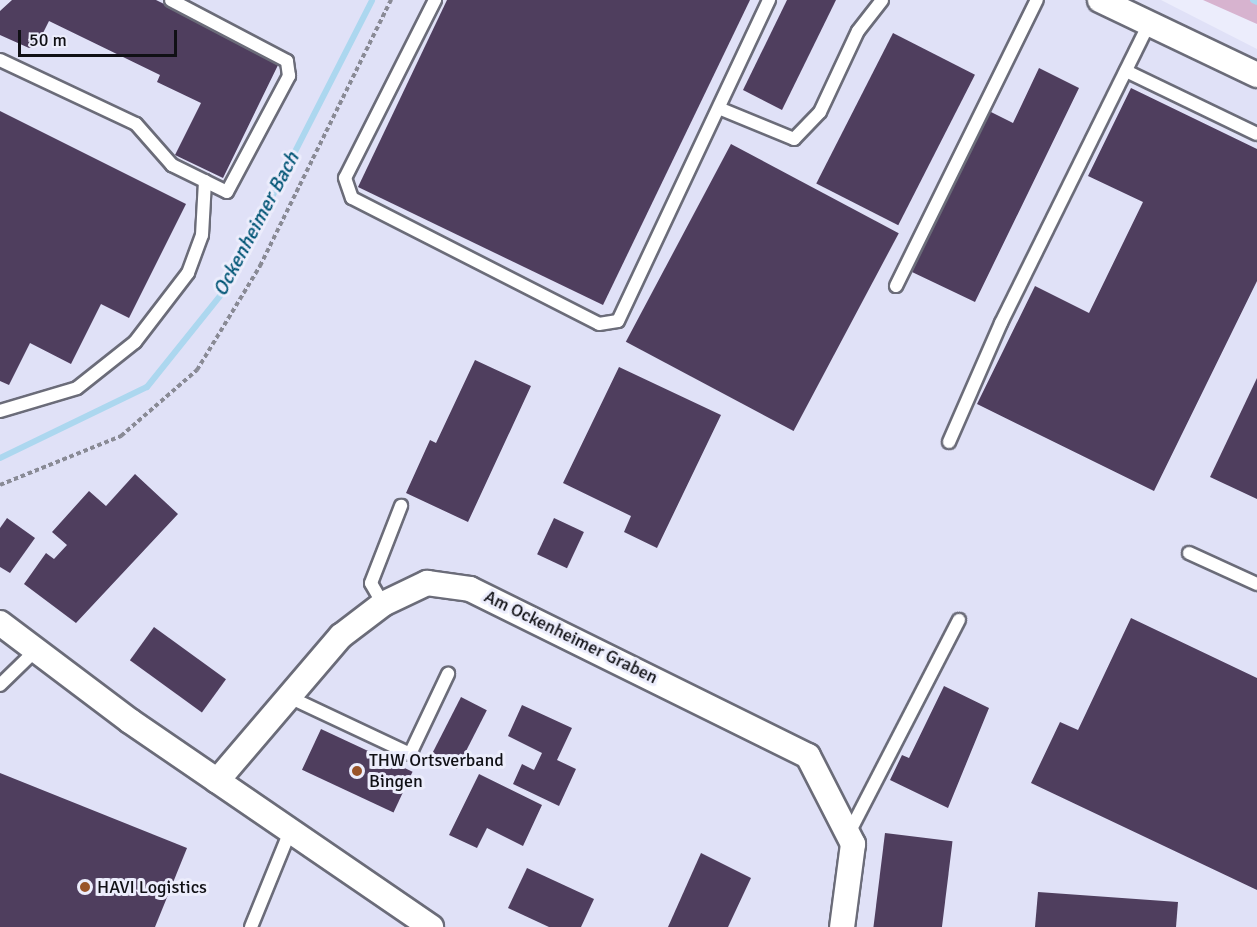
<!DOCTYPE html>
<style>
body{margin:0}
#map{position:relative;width:1257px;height:927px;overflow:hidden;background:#ecedfc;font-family:Signika,sans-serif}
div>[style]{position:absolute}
.built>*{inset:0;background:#e0e1f7}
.forest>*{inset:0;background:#d7b3cf}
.stream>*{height:6px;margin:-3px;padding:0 3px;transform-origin:3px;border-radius:3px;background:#acd7ef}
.building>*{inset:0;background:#4f3e5e;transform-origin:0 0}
.path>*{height:4px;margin-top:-2px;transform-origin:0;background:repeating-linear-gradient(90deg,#898a95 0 4.5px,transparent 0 7.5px)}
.roads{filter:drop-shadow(2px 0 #6b6c79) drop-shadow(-2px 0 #6b6c79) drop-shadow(0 2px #6b6c79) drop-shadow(0 -2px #6b6c79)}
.lane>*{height:12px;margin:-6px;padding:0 6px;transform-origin:6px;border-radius:6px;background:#fff}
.street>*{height:24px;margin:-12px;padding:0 12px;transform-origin:12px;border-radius:12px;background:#fff}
.dots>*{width:16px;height:16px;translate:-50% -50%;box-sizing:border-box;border:3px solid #ecedfc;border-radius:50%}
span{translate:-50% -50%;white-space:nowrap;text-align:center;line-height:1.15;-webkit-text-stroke:6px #ecedfc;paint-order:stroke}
.street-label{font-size:18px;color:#101015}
.poi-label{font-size:18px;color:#101015}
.left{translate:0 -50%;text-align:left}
.water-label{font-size:20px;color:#015575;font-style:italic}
.scale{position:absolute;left:18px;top:30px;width:159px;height:27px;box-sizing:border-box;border:3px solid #101015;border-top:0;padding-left:8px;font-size:18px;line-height:21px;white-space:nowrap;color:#101015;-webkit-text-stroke:4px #ecedfc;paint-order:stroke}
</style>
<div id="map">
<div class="built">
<i style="clip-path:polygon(0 0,1161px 0,1257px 49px,1257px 927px,0 927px)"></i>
</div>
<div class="forest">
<i style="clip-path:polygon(1203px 0,1257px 0,1257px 24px)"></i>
</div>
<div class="stream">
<i style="left:1253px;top:0;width:4px;rotate:27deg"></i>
<i style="left:0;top:458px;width:163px;rotate:-25.8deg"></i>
<i style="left:147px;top:387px;width:123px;rotate:-51.3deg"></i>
<i style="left:224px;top:291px;width:326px;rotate:-63deg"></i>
</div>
<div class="building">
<i style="clip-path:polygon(12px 0,156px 0,280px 61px,223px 178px,175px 155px,201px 103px,157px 82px,160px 75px,49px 21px,37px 45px,29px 48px,0 35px,0 11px)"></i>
<i style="clip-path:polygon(447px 0,750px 0,603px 305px,358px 187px)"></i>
<i style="clip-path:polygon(787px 0,836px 0,782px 110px,743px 90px)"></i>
<i style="left:893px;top:33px;width:92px;height:169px;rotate:27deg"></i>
<i style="clip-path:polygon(1039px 68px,1079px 88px,975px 302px,912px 272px,989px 111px,1013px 123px)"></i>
<i style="clip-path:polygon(1131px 88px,1257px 149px,1257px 281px,1154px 491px,977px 404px,1035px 286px,1089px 313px,1143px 202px,1088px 176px)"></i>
<i style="clip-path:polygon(0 111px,186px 204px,129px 318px,101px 304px,71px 364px,30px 343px,9px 385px,0 381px)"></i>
<i style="left:731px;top:144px;width:190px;height:224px;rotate:28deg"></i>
<i style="clip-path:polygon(475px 360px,531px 386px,468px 522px,406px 493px,430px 440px,436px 443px)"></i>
<i style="clip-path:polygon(619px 367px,721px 415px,657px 548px,624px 532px,631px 516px,563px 483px)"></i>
<i style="clip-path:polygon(1257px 378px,1257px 499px,1210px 477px)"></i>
<i style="clip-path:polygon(135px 474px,178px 514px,76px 623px,24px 584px,46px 553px,54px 559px,67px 545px,52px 532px,89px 491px,106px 506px)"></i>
<i style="clip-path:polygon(7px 518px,35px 538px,10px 573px,0 567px,0 528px)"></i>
<i style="left:554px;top:518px;width:33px;height:40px;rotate:25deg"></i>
<i style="clip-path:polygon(1131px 618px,1257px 678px,1257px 890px,1031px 783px,1060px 722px,1078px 730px)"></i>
<i style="left:154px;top:627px;width:89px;height:41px;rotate:36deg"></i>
<i style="clip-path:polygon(944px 686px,989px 708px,948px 808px,890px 780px,902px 755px,909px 758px)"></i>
<i style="left:461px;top:697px;width:29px;height:66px;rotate:27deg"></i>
<i style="clip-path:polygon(522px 705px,572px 728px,557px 760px,576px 769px,559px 806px,513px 784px,522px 764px,534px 770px,542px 753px,508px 736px)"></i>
<i style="left:321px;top:729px;width:101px;height:45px;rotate:25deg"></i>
<i style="clip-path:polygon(0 773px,187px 848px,155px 927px,0 927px)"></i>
<i style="clip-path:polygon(479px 774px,542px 805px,523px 846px,487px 828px,477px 848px,449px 835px)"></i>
<i style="left:885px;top:833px;width:68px;height:95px;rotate:7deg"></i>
<i style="clip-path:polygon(701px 853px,751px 878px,728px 927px,668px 927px)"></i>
<i style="clip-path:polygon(527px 868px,594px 899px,581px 927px,549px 927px,508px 908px)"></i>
<i style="clip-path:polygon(1038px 892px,1178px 902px,1176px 927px,1035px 927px)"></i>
</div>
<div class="path">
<i style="left:0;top:485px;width:131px;rotate:-22deg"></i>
<i style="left:121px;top:436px;width:101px;rotate:-41deg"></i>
<i style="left:197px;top:370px;width:122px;rotate:-58.8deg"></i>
<i style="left:260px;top:266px;width:297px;rotate:-63.8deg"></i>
</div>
<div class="roads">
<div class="lane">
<i style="left:435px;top:0;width:199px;rotate:116.8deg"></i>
<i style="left:345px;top:178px;width:21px;rotate:71deg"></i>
<i style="left:352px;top:198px;width:277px;rotate:27deg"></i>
<i style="left:599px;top:324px;width:19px;rotate:-9deg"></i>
<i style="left:618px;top:321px;width:355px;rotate:-64.8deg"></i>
<i style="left:0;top:60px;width:150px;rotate:25.2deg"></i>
<i style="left:136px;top:124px;width:55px;rotate:48.7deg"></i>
<i style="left:172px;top:165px;width:61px;rotate:26.1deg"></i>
<i style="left:227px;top:192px;width:132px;rotate:-61.9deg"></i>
<i style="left:289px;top:76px;width:15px;rotate:-98deg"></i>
<i style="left:287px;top:61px;width:131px;rotate:-152.3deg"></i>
<i style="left:1126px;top:71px;width:145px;rotate:25.7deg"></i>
<i style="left:721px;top:109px;width:79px;rotate:22.3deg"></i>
<i style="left:794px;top:139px;width:37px;rotate:-46deg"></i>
<i style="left:820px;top:112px;width:89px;rotate:-64.9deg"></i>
<i style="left:858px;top:31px;width:39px;rotate:-52deg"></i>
<i style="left:896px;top:286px;width:319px;rotate:-63.8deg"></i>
<i style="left:0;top:411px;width:80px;rotate:-16.6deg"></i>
<i style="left:77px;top:388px;width:74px;rotate:-38.4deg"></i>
<i style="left:135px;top:342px;width:87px;rotate:-52.5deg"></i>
<i style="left:188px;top:273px;width:40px;rotate:-69.8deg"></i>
<i style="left:202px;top:235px;width:54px;rotate:-86.8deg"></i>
<i style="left:949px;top:442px;width:130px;rotate:-66.4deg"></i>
<i style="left:1001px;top:323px;width:335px;rotate:-63.7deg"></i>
<i style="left:1189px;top:553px;width:75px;rotate:24.5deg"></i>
<i style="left:383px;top:604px;width:24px;rotate:-120deg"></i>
<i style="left:371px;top:583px;width:83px;rotate:-68.7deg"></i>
<i style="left:0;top:685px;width:52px;rotate:-44.2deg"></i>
<i style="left:287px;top:696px;width:136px;rotate:25.2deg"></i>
<i style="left:410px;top:754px;width:89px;rotate:-64.6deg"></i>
<i style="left:848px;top:835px;width:242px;rotate:-62.7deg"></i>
<i style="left:251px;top:927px;width:106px;rotate:-67.8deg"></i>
</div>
<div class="street">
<i style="left:1100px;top:0;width:174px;rotate:25.5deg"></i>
<i style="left:0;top:623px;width:163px;rotate:37deg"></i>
<i style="left:130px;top:721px;width:365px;rotate:34.4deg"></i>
<i style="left:217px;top:781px;width:191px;rotate:-49.5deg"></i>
<i style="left:341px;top:636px;width:53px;rotate:-37.3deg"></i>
<i style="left:383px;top:604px;width:49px;rotate:-25.5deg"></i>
<i style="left:427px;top:583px;width:43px;rotate:7.9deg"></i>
<i style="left:470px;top:589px;width:377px;rotate:26.3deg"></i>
<i style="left:808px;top:756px;width:99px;rotate:62.9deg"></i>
<i style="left:853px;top:844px;width:84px;rotate:97.5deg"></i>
</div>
</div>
<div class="dots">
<i style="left:357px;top:771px;background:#995429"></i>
<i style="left:85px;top:887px;background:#995429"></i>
</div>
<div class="street-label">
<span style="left:571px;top:637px;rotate:26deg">Am Ockenheimer Graben</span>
</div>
<div class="poi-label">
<span class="left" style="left:369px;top:771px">THW Ortsverband<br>Bingen</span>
<span class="left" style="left:97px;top:887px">HAVI Logistics</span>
</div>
<div class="water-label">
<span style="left:256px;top:224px;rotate:-62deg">Ockenheimer Bach</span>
</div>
<div class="scale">50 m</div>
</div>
